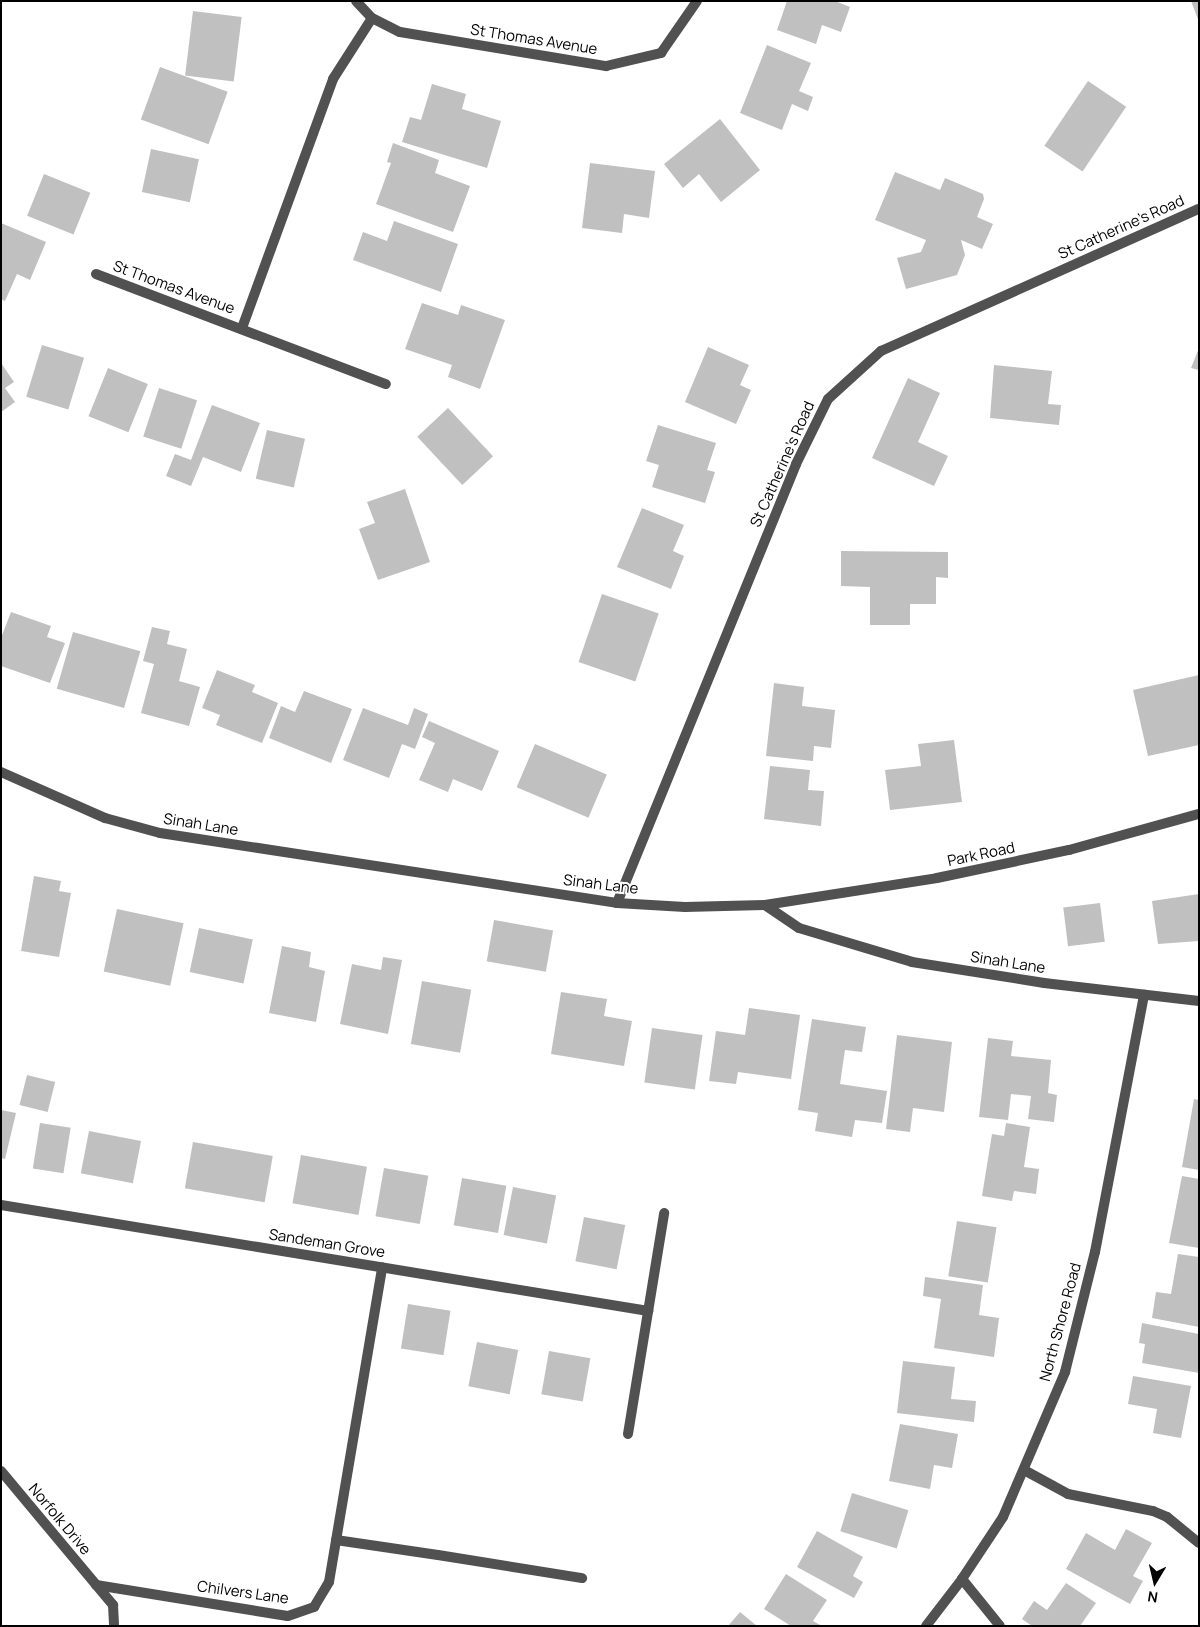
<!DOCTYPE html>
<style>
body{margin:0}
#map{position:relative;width:1200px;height:1627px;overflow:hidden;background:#fff;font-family:Manrope,sans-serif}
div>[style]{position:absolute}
.building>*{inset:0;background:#c0c0c0;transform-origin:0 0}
.service>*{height:10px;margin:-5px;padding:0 5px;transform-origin:5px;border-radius:5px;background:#515151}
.minor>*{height:10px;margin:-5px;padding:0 5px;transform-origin:5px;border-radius:5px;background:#515151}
.tertiary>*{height:10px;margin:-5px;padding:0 5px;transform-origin:5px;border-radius:5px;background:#515151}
span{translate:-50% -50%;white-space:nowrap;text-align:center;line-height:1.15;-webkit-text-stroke:4px #fff;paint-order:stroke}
.street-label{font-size:15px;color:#000}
.frame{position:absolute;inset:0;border:2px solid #000;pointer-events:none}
.north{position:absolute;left:1130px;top:1557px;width:50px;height:50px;-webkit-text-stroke:4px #fff;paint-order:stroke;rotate:189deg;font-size:14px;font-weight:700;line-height:20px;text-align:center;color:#000}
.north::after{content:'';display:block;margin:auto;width:18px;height:22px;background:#000;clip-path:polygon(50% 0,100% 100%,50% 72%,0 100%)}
</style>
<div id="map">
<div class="building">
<i style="clip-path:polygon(787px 1px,835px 1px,850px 7px,841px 32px,822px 25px,816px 44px,777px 30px)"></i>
<i style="clip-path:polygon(1191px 1px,1199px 1px,1199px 22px)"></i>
<i style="left:193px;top:11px;width:49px;height:65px;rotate:7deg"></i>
<i style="clip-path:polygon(767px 45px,811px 63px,799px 91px,813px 97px,808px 111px,792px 104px,782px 130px,740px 113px)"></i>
<i style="left:160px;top:67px;width:72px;height:56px;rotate:20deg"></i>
<i style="left:1088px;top:81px;width:46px;height:78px;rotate:34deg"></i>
<i style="clip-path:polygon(432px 84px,466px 94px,462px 109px,501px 121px,487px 168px,402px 142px,410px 117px,421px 120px)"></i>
<i style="clip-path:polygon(720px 119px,760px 170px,721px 202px,699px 174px,683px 188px,664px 164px)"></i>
<i style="clip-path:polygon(393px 143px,439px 160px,435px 173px,470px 186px,453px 232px,376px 204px,391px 163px,387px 162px)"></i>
<i style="left:151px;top:149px;width:49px;height:44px;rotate:12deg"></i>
<i style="clip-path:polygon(590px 163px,655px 171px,649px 218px,624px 214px,622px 233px,582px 228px)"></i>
<i style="clip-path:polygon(895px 172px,940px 190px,945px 178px,983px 194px,984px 199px,977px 217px,993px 224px,982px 249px,961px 240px,965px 255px,957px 275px,906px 289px,897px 258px,921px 252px,926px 240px,875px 220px)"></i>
<i style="left:44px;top:174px;width:50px;height:45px;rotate:22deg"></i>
<i style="clip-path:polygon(394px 221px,458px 244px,441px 292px,353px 260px,363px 232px,387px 241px)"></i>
<i style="clip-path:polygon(1px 223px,46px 242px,30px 280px,17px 274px,5px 301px,1px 299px)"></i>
<i style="clip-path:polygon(422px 303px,458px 315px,461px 305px,505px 320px,480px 389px,448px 377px,452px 365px,405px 349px)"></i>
<i style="left:42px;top:345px;width:44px;height:54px;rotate:17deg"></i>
<i style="clip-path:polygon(708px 347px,749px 365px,740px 385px,751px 390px,736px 424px,685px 402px)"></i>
<i style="clip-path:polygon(1199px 348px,1199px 370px,1191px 368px)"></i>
<i style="clip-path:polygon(1px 363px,14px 382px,5px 388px,15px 402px,1px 412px)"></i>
<i style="clip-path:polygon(994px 365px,1052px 371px,1048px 404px,1061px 405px,1059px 425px,990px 418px)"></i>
<i style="left:108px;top:368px;width:43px;height:52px;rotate:22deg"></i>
<i style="clip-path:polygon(908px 378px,940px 393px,918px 442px,948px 456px,934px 486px,872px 458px)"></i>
<i style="left:159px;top:388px;width:40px;height:51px;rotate:18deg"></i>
<i style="clip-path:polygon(212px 405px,260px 423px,241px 472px,203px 457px,191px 486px,166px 476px,175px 454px,191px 460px)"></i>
<i style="left:448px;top:408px;width:66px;height:42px;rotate:47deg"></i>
<i style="clip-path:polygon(658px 425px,716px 443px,707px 470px,715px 472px,705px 503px,652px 487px,659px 465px,646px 461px)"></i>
<i style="left:267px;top:430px;width:39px;height:50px;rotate:13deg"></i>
<i style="clip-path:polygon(405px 489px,430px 562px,378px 580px,359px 529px,375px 523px,367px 502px)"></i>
<i style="clip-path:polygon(642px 508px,684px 525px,673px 551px,684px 556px,671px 589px,617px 567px)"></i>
<i style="clip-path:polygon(841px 551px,948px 552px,948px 578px,936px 577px,936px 604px,910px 604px,910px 625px,870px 625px,870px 587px,841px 586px)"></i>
<i style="left:602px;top:594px;width:60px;height:72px;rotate:19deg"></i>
<i style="clip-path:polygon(11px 612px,51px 626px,47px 637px,65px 643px,50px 683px,1px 666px,1px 638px)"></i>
<i style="clip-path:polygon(152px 627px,170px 631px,167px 644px,187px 649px,179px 681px,200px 687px,189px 726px,141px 713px,154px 664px,143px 661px)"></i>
<i style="left:73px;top:632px;width:70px;height:59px;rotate:16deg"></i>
<i style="clip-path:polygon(217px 670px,255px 685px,252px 692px,278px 703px,262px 743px,216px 725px,220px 715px,202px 708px)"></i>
<i style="clip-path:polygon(1199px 675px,1199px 745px,1148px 756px,1133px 690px)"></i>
<i style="clip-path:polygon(774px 683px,804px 687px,802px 706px,835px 710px,831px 748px,814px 746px,813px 761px,766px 756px)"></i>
<i style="clip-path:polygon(304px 691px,352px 709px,331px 763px,269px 738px,281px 706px,295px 712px)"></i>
<i style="clip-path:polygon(363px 708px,408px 725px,414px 708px,428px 714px,415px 749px,402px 744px,389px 778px,343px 760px)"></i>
<i style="clip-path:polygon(429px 721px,499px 751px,482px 791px,453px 779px,448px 792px,419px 780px,435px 743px,422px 737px)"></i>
<i style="clip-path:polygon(954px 740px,962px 802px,890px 810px,885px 770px,921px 766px,918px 744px)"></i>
<i style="left:535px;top:744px;width:78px;height:47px;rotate:23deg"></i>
<i style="clip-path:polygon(770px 766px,810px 770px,808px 790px,824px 791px,821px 826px,764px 819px)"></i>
<i style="clip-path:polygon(34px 876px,61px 881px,59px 891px,71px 893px,59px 957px,21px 951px)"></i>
<i style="clip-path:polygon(1199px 894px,1199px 941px,1158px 944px,1152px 901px)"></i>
<i style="left:1100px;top:903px;width:39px;height:37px;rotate:83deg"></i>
<i style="left:117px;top:909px;width:68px;height:64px;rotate:12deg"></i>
<i style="left:494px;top:920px;width:60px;height:42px;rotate:10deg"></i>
<i style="left:199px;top:928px;width:55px;height:45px;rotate:12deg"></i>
<i style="clip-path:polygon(282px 946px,311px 952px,309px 967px,325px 971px,316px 1022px,269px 1013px)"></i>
<i style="clip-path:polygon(383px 957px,402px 960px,388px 1034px,340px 1024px,352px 964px,381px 970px)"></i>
<i style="left:422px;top:981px;width:50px;height:64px;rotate:10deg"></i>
<i style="clip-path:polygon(561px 992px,607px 999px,604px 1016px,632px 1021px,624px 1066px,551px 1054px)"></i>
<i style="clip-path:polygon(749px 1008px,800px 1015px,791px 1079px,738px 1072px,736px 1084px,709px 1081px,716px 1031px,745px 1035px)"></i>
<i style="clip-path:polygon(812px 1019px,866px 1027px,862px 1052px,845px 1050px,840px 1084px,887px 1091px,882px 1123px,855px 1120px,852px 1137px,815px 1131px,818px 1113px,798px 1110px)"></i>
<i style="left:652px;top:1028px;width:51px;height:55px;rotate:8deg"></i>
<i style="clip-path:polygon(897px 1035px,952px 1042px,944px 1112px,913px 1108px,910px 1132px,886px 1129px)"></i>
<i style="clip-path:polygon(988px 1038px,1013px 1041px,1011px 1056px,1051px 1060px,1048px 1093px,1057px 1095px,1054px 1122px,1028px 1119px,1031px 1096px,1011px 1094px,1008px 1120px,979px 1117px)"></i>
<i style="left:27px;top:1075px;width:29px;height:31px;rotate:14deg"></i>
<i style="clip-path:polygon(1194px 1099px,1199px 1100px,1199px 1170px,1182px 1167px)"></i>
<i style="clip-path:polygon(1px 1110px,16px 1113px,5px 1159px,1px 1158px)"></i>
<i style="left:40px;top:1123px;width:31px;height:46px;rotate:9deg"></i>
<i style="clip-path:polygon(1006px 1123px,1030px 1127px,1024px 1167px,1039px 1169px,1036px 1194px,1014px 1191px,1012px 1201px,982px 1196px,992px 1134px,1004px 1136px)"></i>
<i style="left:89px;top:1131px;width:53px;height:43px;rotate:11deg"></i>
<i style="left:193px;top:1142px;width:81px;height:47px;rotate:10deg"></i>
<i style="left:301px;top:1155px;width:67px;height:49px;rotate:10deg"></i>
<i style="left:384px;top:1168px;width:45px;height:49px;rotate:10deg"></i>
<i style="clip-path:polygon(1182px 1176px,1199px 1179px,1199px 1248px,1169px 1243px)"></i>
<i style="left:462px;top:1178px;width:45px;height:48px;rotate:10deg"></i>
<i style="left:513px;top:1187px;width:44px;height:49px;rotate:11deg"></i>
<i style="left:584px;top:1217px;width:42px;height:45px;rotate:11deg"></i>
<i style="left:957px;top:1221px;width:40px;height:56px;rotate:9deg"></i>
<i style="clip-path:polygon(1178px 1254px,1199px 1257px,1199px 1327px,1152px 1318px,1156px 1292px,1171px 1294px)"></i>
<i style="clip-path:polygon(925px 1277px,983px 1285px,979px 1315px,999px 1318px,994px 1357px,934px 1348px,941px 1299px,923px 1296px)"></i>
<i style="left:408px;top:1304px;width:43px;height:45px;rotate:9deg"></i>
<i style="clip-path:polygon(1142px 1323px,1199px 1334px,1199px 1373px,1142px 1363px,1145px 1344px,1139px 1343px)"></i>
<i style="left:477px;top:1342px;width:42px;height:45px;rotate:11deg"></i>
<i style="left:549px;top:1351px;width:42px;height:44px;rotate:10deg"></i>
<i style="clip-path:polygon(903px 1361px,955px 1367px,951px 1399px,976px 1401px,974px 1422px,897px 1413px)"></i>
<i style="clip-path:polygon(1133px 1376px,1191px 1386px,1181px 1438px,1153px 1433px,1157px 1409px,1128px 1404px)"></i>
<i style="clip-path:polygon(900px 1424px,958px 1434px,952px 1468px,934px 1465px,930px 1489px,889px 1481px)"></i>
<i style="left:852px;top:1493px;width:59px;height:40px;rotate:17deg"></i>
<i style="clip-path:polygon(1126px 1529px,1152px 1543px,1133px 1576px,1143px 1581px,1130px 1604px,1066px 1569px,1086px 1533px,1115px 1550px)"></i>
<i style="clip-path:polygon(817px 1531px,863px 1557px,853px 1576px,863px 1582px,854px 1598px,797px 1567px)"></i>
<i style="clip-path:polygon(786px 1574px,827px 1600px,813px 1621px,822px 1626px,791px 1626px,764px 1609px)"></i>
<i style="clip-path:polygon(1066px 1583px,1096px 1603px,1080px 1626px,1032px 1626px,1022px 1619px,1034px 1601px,1047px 1610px)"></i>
<i style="clip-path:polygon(740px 1612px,757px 1626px,728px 1626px)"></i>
</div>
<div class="service">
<i style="left:1024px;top:1470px;width:50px;rotate:28.6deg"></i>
<i style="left:1068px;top:1494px;width:87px;rotate:11.3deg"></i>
<i style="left:1153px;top:1511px;width:15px;rotate:23deg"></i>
<i style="left:1167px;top:1517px;width:41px;rotate:39.1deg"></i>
<i style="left:438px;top:1555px;width:146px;rotate:9.1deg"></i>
<i style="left:962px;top:1579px;width:60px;rotate:51deg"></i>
</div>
<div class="minor">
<i style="left:356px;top:1px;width:23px;rotate:47deg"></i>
<i style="left:372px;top:18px;width:31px;rotate:27deg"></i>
<i style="left:400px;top:32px;width:209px;rotate:9.4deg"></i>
<i style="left:606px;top:66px;width:57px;rotate:-13.3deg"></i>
<i style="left:661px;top:53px;width:63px;rotate:-55.3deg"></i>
<i style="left:96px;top:274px;width:310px;rotate:20.8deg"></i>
<i style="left:242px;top:328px;width:265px;rotate:-69.9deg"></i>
<i style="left:333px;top:79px;width:72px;rotate:-57.4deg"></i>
<i style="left:617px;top:903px;width:474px;rotate:-67.8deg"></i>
<i style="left:796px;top:464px;width:72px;rotate:-63.8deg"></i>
<i style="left:828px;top:399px;width:72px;rotate:-42.2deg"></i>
<i style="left:881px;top:351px;width:348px;rotate:-24.1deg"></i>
<i style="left:765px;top:905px;width:41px;rotate:34.1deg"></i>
<i style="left:799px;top:928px;width:118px;rotate:16.7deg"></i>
<i style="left:912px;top:962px;width:134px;rotate:9deg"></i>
<i style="left:1044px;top:983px;width:156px;rotate:6.6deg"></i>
<i style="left:1px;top:1205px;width:656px;rotate:9.3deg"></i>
<i style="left:628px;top:1434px;width:224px;rotate:-80.7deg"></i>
<i style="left:1px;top:1471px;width:175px;rotate:50.1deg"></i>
<i style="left:113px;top:1605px;width:21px;rotate:87deg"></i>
<i style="left:336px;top:1540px;width:103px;rotate:8.4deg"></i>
<i style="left:96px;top:1585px;width:194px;rotate:9.2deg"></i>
<i style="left:288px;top:1616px;width:28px;rotate:-19deg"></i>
<i style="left:314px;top:1607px;width:29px;rotate:-59deg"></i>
<i style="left:329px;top:1582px;width:319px;rotate:-80.4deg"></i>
<i style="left:926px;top:1626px;width:59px;rotate:-52.5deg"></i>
<i style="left:962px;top:1579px;width:74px;rotate:-56.5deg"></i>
<i style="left:1003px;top:1517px;width:158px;rotate:-66.8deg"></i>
<i style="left:1065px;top:1372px;width:124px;rotate:-76deg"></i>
<i style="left:1095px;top:1252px;width:262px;rotate:-79.2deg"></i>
</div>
<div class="tertiary">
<i style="left:1px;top:772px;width:114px;rotate:23.9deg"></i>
<i style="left:105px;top:818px;width:57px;rotate:15.3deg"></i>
<i style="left:160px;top:833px;width:462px;rotate:8.7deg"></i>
<i style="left:617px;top:903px;width:68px;rotate:3.4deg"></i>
<i style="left:685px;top:907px;width:80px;rotate:-1.4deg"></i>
<i style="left:765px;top:905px;width:174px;rotate:-8.9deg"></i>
<i style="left:937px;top:878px;width:135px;rotate:-12deg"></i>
<i style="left:1069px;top:850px;width:135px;rotate:-15.5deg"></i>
</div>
<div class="street-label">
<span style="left:534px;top:39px;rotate:9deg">St Thomas Avenue</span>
<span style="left:1121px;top:227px;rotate:-24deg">St Catherine's Road</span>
<span style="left:174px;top:287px;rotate:20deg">St Thomas Avenue</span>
<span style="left:782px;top:464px;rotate:-66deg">St Catherine's Road</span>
<span style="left:201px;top:824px;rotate:9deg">Sinah Lane</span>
<span style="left:981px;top:854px;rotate:-12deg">Park Road</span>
<span style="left:601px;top:884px;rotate:7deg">Sinah Lane</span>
<span style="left:1008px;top:962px;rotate:9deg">Sinah Lane</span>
<span style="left:327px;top:1243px;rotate:9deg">Sandeman Grove</span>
<span style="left:1060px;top:1322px;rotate:-75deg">North Shore Road</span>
<span style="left:60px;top:1519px;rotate:50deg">Norfolk Drive</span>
<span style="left:243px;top:1592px;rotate:8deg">Chilvers Lane</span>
</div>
<div class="frame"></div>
<div class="north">N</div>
</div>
